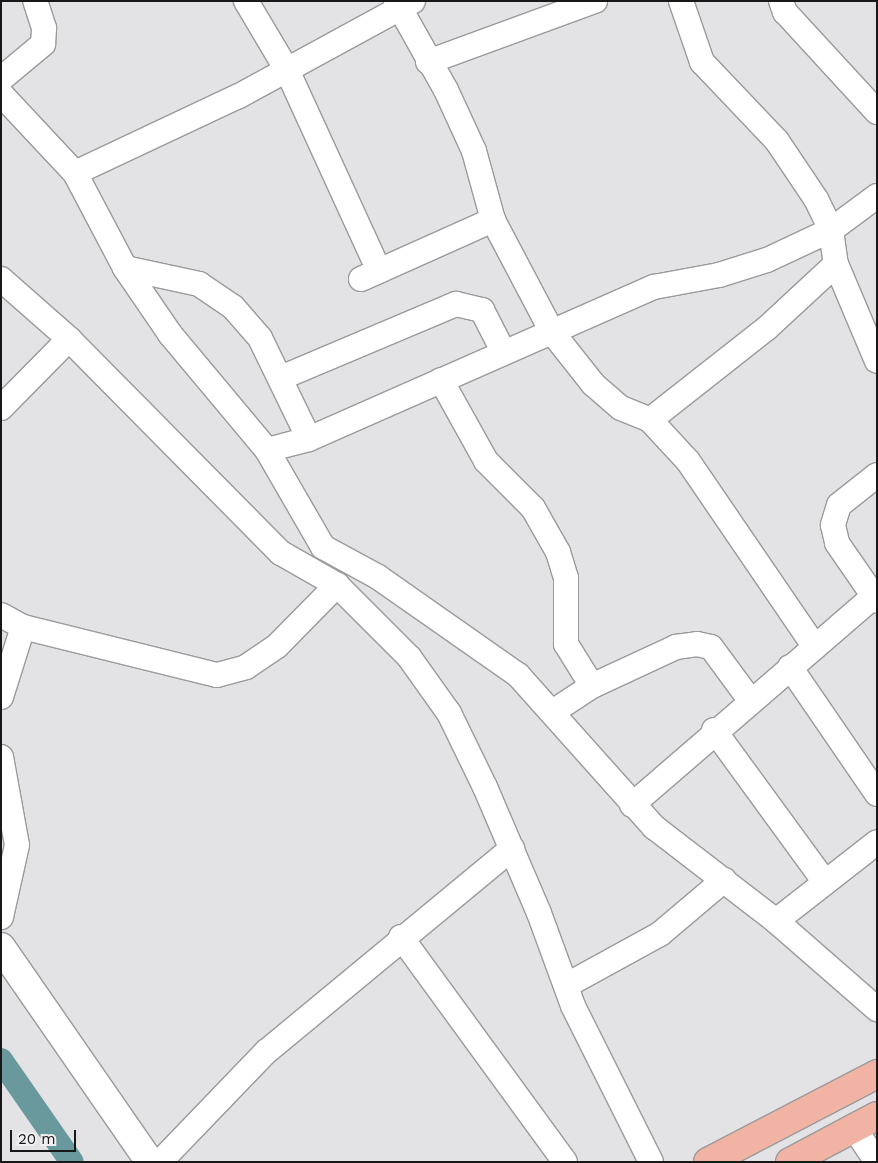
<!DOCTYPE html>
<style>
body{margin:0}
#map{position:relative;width:878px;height:1163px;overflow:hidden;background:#e3e3e5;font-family:"Work Sans",sans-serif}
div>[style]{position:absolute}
.canal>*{height:24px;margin:-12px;padding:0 12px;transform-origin:12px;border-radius:12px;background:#69999c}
.roads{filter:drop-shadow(1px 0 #9a9a9c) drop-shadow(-1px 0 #9a9a9c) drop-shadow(0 1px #9a9a9c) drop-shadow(0 -1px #9a9a9c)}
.minor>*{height:24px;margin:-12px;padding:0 12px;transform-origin:12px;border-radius:12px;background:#fff}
.tertiary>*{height:28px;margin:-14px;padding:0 14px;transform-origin:14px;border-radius:14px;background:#fff}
.primary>*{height:28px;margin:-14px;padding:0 14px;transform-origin:14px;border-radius:14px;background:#f1b3a4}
span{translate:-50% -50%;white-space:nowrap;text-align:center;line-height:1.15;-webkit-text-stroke:5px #f0f0f2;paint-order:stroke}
.frame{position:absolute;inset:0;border:2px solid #181819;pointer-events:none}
.scale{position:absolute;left:10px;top:1130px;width:66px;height:22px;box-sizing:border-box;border:2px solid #181819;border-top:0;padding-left:6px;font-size:15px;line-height:18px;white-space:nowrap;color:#181819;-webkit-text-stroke:4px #f0f0f2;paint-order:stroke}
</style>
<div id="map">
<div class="canal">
<i style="left:1px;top:1060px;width:124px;rotate:55.2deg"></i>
</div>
<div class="roads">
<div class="minor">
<i style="left:246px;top:1px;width:80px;rotate:59.3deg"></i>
<i style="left:287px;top:70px;width:221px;rotate:65.4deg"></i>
<i style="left:396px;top:1px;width:102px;rotate:60.7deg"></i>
<i style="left:446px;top:90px;width:67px;rotate:65.3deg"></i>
<i style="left:474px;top:151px;width:72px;rotate:74.6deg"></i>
<i style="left:493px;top:220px;width:127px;rotate:62.2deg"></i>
<i style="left:552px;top:332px;width:66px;rotate:51.7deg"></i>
<i style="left:593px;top:384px;width:37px;rotate:41deg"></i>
<i style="left:621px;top:408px;width:31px;rotate:22deg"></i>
<i style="left:650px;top:420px;width:56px;rotate:47.2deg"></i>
<i style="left:688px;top:461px;width:225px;rotate:55.7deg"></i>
<i style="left:681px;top:1px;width:65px;rotate:71deg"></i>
<i style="left:702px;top:62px;width:109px;rotate:46.5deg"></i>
<i style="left:777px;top:141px;width:70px;rotate:56.1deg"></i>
<i style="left:816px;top:199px;width:34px;rotate:64deg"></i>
<i style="left:831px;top:230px;width:34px;rotate:82deg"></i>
<i style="left:836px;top:264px;width:105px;rotate:67.1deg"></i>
<i style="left:781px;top:1px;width:12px;rotate:70deg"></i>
<i style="left:785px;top:12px;width:136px;rotate:47.4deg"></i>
<i style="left:428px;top:62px;width:178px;rotate:-20.1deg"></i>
<i style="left:1px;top:79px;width:55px;rotate:-39.8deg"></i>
<i style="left:43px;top:44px;width:16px;rotate:-86deg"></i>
<i style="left:44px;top:28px;width:28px;rotate:-108deg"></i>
<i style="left:1px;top:94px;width:108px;rotate:46.9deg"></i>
<i style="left:75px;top:173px;width:107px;rotate:62.2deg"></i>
<i style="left:125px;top:268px;width:80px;rotate:55.7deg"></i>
<i style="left:170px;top:334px;width:151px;rotate:50.1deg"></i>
<i style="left:267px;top:450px;width:112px;rotate:60deg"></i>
<i style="left:323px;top:547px;width:63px;rotate:28.6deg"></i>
<i style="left:378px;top:577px;width:171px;rotate:35deg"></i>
<i style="left:518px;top:675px;width:204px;rotate:48.2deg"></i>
<i style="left:654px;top:827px;width:154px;rotate:37.6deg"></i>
<i style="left:776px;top:921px;width:134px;rotate:41.1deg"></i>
<i style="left:75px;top:173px;width:181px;rotate:-25.2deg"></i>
<i style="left:239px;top:96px;width:198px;rotate:-28.6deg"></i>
<i style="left:125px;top:268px;width:76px;rotate:12.2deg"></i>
<i style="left:199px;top:284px;width:41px;rotate:34.1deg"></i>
<i style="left:233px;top:307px;width:41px;rotate:48.9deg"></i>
<i style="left:260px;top:338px;width:112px;rotate:64.1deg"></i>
<i style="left:1px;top:279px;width:91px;rotate:41.4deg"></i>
<i style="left:69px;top:339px;width:301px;rotate:45.3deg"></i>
<i style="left:281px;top:553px;width:64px;rotate:29.7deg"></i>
<i style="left:337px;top:585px;width:102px;rotate:45deg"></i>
<i style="left:409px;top:657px;width:69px;rotate:54.5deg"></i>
<i style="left:449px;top:713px;width:82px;rotate:64.1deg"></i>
<i style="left:485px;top:787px;width:137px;rotate:66.8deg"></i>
<i style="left:539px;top:913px;width:99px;rotate:69.9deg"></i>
<i style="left:573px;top:1006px;width:174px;rotate:63.4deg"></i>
<i style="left:361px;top:279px;width:145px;rotate:-24.1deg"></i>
<i style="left:283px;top:377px;width:188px;rotate:-22.9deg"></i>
<i style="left:456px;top:304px;width:27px;rotate:13deg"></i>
<i style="left:482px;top:310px;width:46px;rotate:62.9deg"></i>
<i style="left:441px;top:380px;width:93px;rotate:60.9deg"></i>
<i style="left:486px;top:461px;width:66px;rotate:45deg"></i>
<i style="left:533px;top:508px;width:51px;rotate:60.4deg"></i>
<i style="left:558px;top:552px;width:27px;rotate:73deg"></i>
<i style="left:566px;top:578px;width:66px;rotate:90deg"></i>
<i style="left:566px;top:644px;width:49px;rotate:58.2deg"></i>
<i style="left:1px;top:408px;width:97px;rotate:-45.4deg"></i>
<i style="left:650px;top:420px;width:149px;rotate:-38.2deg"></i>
<i style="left:767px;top:328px;width:94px;rotate:-42.8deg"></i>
<i style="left:267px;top:450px;width:43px;rotate:-14.7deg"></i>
<i style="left:309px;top:439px;width:377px;rotate:-23.8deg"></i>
<i style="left:654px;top:287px;width:66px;rotate:-10.5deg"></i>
<i style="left:719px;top:275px;width:50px;rotate:-17.4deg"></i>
<i style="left:767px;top:260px;width:71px;rotate:-25.1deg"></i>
<i style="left:831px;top:230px;width:57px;rotate:-36.5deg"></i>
<i style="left:877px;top:475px;width:48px;rotate:141.7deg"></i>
<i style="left:839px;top:505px;width:21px;rotate:107deg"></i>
<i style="left:833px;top:525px;width:18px;rotate:77deg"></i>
<i style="left:837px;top:543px;width:70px;rotate:55.4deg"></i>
<i style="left:1px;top:615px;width:25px;rotate:29deg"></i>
<i style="left:23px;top:627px;width:200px;rotate:13.9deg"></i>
<i style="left:217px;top:675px;width:30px;rotate:-15deg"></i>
<i style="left:246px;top:667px;width:37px;rotate:-34deg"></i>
<i style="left:277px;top:646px;width:86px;rotate:-45.5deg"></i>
<i style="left:790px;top:667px;width:154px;rotate:55.6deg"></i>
<i style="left:1px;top:697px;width:73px;rotate:-72.6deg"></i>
<i style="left:554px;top:711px;width:45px;rotate:-33.3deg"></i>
<i style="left:592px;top:686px;width:93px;rotate:-24.9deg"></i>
<i style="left:676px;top:647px;width:21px;rotate:-8deg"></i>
<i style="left:697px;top:644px;width:14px;rotate:12deg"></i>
<i style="left:711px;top:647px;width:66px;rotate:53.7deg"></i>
<i style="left:714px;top:730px;width:188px;rotate:53.9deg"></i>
<i style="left:1px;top:757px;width:89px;rotate:79.7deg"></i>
<i style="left:17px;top:845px;width:74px;rotate:102.5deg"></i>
<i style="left:632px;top:805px;width:317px;rotate:-40.8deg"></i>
<i style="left:776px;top:921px;width:128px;rotate:-38deg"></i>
<i style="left:401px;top:937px;width:278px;rotate:53.9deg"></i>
<i style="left:567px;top:985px;width:106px;rotate:-28.7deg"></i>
<i style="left:660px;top:934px;width:84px;rotate:-40.2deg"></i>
<i style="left:854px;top:1128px;width:41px;rotate:55.9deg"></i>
<i style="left:160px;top:1162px;width:154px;rotate:-46.1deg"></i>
<i style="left:267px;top:1051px;width:318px;rotate:-39.6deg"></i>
</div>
<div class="tertiary">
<i style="left:1px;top:947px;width:262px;rotate:55.3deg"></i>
</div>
<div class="primary">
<i style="left:708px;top:1162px;width:191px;rotate:-27.5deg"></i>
<i style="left:790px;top:1162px;width:98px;rotate:-27.9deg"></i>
</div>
</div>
<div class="frame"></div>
<div class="scale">20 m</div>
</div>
